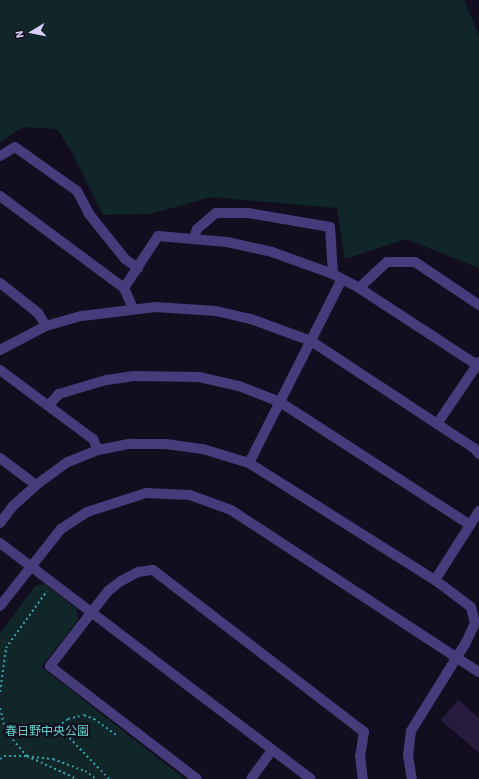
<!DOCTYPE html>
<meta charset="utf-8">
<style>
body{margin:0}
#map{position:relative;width:479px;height:779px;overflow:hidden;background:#130e1f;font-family:"Source Sans 3","Noto Sans JP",sans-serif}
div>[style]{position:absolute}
.green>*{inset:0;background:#112628}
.building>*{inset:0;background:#271b3e}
.path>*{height:2px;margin-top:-1px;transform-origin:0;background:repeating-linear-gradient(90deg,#35a1a9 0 2px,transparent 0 5px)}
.minor>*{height:10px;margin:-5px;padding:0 5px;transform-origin:5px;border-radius:5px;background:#463c7b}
span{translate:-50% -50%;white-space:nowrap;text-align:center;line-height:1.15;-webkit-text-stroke:4px #130e1f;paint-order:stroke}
.park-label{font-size:12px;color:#60d6c8}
.north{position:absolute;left:12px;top:12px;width:40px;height:40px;-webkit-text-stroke:3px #130e1f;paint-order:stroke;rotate:260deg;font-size:11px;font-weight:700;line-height:16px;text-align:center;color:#dacefc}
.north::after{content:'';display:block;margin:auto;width:14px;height:18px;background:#dacefc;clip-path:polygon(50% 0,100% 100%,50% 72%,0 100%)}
</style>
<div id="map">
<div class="green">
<i style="clip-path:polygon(0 0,464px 0,479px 35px,479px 268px,406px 239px,345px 259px,337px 208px,211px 197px,150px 214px,103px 215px,73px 154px,57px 129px,23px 127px,0 142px)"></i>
<i style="clip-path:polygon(45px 584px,77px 609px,78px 620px,41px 667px,185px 779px,0 779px,0 633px,35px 586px)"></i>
</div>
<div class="building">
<i style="clip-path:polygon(458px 700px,479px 718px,479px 753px,441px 720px)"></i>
</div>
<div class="path">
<i style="left:0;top:692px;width:44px;rotate:-82.2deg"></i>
<i style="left:6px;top:648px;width:70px;rotate:-54.3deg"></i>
<i style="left:0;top:708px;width:25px;rotate:76deg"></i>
<i style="left:6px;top:732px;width:32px;rotate:49deg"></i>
<i style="left:27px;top:756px;width:55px;rotate:24.7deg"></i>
<i style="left:0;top:759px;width:5px;rotate:-37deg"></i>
<i style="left:4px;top:756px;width:23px"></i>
<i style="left:27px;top:756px;width:26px;rotate:7deg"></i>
<i style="left:53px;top:759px;width:34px;rotate:21deg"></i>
<i style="left:85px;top:771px;width:14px;rotate:36deg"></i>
<i style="left:109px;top:779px;width:74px;rotate:-133.9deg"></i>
<i style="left:58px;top:726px;width:12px;rotate:-35deg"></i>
<i style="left:68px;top:719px;width:16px;rotate:-14deg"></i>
<i style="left:84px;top:715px;width:11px;rotate:22deg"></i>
<i style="left:94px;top:719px;width:29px;rotate:36deg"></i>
</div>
<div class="minor">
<i style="left:0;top:156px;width:17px;rotate:-31deg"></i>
<i style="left:15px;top:147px;width:76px;rotate:35.4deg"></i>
<i style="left:77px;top:191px;width:26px;rotate:62deg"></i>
<i style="left:89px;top:214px;width:58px;rotate:51.3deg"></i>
<i style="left:125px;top:259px;width:16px;rotate:35deg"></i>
<i style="left:0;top:196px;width:154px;rotate:36.6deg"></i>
<i style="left:124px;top:288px;width:22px;rotate:66deg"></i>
<i style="left:194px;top:238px;width:9px;rotate:-72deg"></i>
<i style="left:197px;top:229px;width:25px;rotate:-40deg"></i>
<i style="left:216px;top:213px;width:32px"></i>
<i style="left:248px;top:213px;width:83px;rotate:9.7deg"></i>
<i style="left:330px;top:227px;width:47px;rotate:86.3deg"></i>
<i style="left:0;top:283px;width:48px;rotate:38.3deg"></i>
<i style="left:38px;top:313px;width:15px;rotate:58deg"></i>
<i style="left:124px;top:288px;width:62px;rotate:-56.8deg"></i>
<i style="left:158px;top:236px;width:69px;rotate:5deg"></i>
<i style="left:227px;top:242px;width:46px;rotate:12.5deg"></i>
<i style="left:272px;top:252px;width:65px;rotate:19.8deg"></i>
<i style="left:333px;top:274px;width:30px;rotate:28deg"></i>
<i style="left:359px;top:288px;width:141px;rotate:33.1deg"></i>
<i style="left:359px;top:288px;width:38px;rotate:-43deg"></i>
<i style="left:387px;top:262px;width:28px"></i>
<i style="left:415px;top:262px;width:77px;rotate:33.9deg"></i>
<i style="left:0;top:350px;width:52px;rotate:-27.6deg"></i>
<i style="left:46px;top:326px;width:37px;rotate:-16deg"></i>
<i style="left:82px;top:316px;width:74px;rotate:-7deg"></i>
<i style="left:155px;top:307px;width:61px;rotate:3.8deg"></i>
<i style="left:216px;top:311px;width:36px;rotate:13deg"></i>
<i style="left:251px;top:319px;width:64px;rotate:20.1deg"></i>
<i style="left:311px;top:341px;width:195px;rotate:33.3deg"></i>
<i style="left:474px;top:448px;width:8px;rotate:50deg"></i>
<i style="left:0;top:370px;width:116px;rotate:36.6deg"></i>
<i style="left:93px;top:439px;width:12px;rotate:66deg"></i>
<i style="left:49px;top:405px;width:15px;rotate:-48deg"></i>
<i style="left:59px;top:394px;width:49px;rotate:-16.6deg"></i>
<i style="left:106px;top:380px;width:27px;rotate:-8deg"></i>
<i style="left:133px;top:376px;width:66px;rotate:0.9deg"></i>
<i style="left:199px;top:377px;width:41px;rotate:12.7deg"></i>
<i style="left:239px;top:386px;width:44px;rotate:21.3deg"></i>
<i style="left:280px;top:402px;width:226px;rotate:32.9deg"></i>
<i style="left:437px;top:424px;width:75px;rotate:-55.9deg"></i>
<i style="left:0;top:458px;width:45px;rotate:36.9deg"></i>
<i style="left:249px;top:463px;width:206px;rotate:-63.2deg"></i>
<i style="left:0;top:523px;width:21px;rotate:-53deg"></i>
<i style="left:13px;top:506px;width:31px;rotate:-42deg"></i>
<i style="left:36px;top:485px;width:39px;rotate:-36deg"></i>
<i style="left:68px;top:462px;width:32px;rotate:-22deg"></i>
<i style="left:98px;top:450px;width:33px;rotate:-11deg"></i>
<i style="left:130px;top:444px;width:36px"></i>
<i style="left:166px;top:444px;width:37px;rotate:8deg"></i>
<i style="left:203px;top:449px;width:48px;rotate:16.9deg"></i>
<i style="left:249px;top:463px;width:220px;rotate:32.2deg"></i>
<i style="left:435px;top:580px;width:45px;rotate:36.9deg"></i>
<i style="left:471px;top:607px;width:16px;rotate:76deg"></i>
<i style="left:475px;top:623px;width:23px;rotate:115deg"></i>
<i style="left:465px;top:644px;width:102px;rotate:121.8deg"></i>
<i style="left:411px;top:731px;width:24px;rotate:97deg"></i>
<i style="left:408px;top:755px;width:24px;rotate:81deg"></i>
<i style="left:0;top:543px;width:390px;rotate:37.2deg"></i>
<i style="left:435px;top:580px;width:82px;rotate:-57.5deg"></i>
<i style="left:0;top:606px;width:98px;rotate:-51.6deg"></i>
<i style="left:61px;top:529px;width:31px;rotate:-33deg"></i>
<i style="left:87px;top:512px;width:62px;rotate:-17.9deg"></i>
<i style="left:146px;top:493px;width:44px;rotate:2.6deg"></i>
<i style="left:190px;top:495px;width:44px;rotate:20.1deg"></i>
<i style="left:231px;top:510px;width:296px;rotate:33.2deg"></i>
<i style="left:197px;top:779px;width:185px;rotate:-142.5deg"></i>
<i style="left:50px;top:666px;width:95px;rotate:-52.3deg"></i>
<i style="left:108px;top:591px;width:16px;rotate:-38deg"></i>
<i style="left:121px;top:581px;width:19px;rotate:-28deg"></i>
<i style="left:138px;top:572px;width:15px;rotate:-8deg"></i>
<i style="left:153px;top:570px;width:266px;rotate:37.5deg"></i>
<i style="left:364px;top:732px;width:24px;rotate:99deg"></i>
<i style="left:360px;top:756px;width:23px;rotate:83deg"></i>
<i style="left:251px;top:779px;width:36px;rotate:-54deg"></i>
</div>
<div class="park-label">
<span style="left:47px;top:732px">春日野中央公園</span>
</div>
<div class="north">N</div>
</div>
